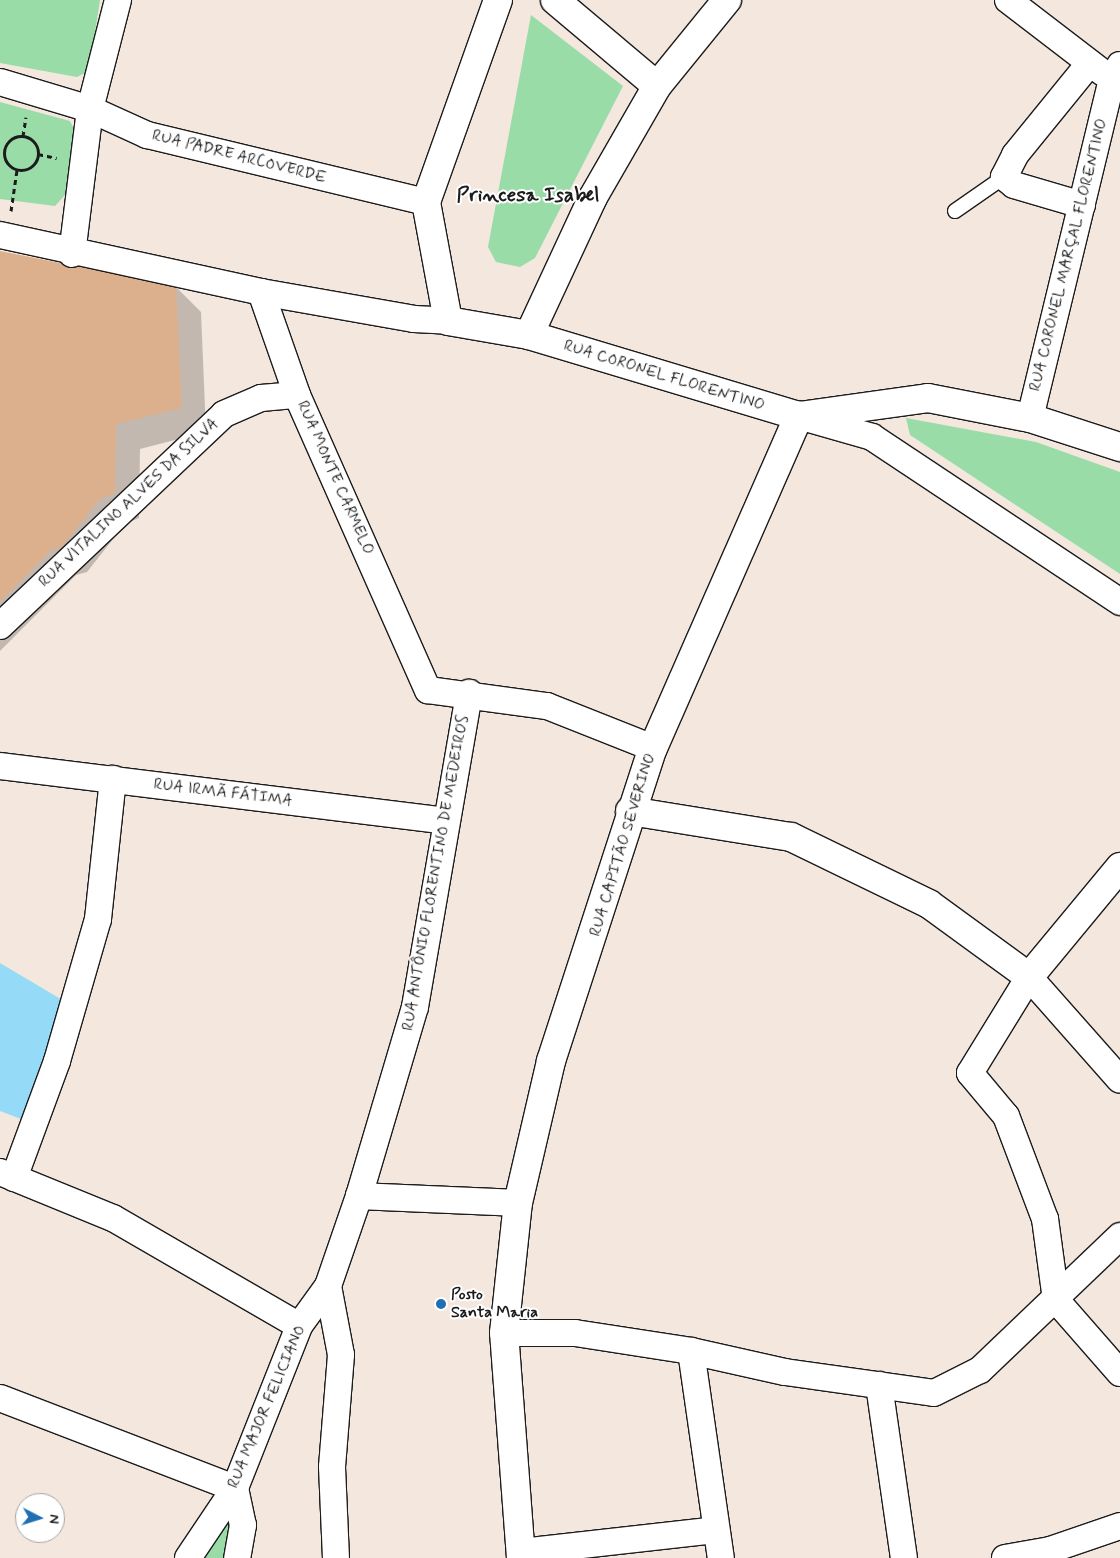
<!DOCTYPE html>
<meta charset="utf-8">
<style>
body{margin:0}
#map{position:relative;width:1120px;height:1558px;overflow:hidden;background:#f4e7dd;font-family:Mynerve,sans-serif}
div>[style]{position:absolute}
.green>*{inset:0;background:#99dca8}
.water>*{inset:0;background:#95dbf7}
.shadow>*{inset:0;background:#0003}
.building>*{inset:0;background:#dcb08d}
.path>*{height:3px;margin-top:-1.5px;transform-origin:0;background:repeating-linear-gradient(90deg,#1c1c1c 0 5px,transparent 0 9px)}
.path>.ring{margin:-1.5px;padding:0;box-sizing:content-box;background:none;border:3px solid #1c1c1c;border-radius:50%}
.roads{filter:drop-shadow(1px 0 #1c1c1c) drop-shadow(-1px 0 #1c1c1c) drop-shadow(0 1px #1c1c1c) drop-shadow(0 -1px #1c1c1c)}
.lane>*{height:14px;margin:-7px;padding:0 7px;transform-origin:7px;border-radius:7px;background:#fff}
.street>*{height:26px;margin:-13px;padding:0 13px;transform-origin:13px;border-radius:13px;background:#fff}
.secondary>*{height:28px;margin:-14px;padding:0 14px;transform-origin:14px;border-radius:14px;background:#fff}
.dots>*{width:14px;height:14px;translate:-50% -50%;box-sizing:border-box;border:2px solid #fff;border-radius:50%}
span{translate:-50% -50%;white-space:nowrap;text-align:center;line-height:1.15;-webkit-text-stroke:4px #fff;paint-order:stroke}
.street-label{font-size:16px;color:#1c1c1c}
.poi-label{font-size:16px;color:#1c1c1c;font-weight:700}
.left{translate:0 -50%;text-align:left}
.district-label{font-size:21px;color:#1c1c1c;font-weight:700}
.north{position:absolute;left:15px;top:1493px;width:50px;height:50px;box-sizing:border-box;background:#fff;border:1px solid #a4a4a4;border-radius:50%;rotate:95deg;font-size:14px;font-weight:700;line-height:20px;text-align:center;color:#1c1c1c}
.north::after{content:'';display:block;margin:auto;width:18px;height:22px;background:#1f6fb2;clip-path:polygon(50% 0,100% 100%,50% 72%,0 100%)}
</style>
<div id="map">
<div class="green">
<i style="clip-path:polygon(0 0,100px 0,89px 71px,77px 77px,0 63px)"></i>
<i style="clip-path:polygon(531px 15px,623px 86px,535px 258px,520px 267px,496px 262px,488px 247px)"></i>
<i style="clip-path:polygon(0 102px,70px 121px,76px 133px,66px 194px,55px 206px,0 199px)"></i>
<i style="clip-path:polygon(906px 418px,1036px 442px,1120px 472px,1120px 574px,910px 435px)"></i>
<i style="clip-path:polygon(228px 1505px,229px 1558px,197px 1558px)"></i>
</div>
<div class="water">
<i style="clip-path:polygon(0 963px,64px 1001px,21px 1119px,0 1111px)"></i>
</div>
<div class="shadow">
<i style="clip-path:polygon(0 252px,176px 287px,201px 312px,206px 432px,140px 449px,139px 518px,125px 524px,87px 572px,76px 575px,0 651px)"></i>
</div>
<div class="building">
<i style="clip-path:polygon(0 251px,176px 286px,182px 408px,116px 424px,115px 493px,100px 499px,62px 547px,51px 550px,0 602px)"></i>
</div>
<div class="path">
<i style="left:23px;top:136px;width:19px;rotate:-81deg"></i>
<i class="ring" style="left:4px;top:136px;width:31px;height:31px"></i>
<i style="left:38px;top:154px;width:19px;rotate:12deg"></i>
<i style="left:11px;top:211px;width:41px;rotate:-81.7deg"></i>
</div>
<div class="roads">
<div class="lane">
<i style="left:955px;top:211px;width:60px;rotate:-34.8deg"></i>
</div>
<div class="street">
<i style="left:1008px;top:0;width:120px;rotate:37.5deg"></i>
<i style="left:0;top:82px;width:94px;rotate:16.7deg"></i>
<i style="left:90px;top:109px;width:63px;rotate:24.5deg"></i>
<i style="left:147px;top:135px;width:287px;rotate:13.5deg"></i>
<i style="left:1082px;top:205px;width:71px;rotate:-163.6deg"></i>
<i style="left:1014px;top:185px;width:13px;rotate:-141deg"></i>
<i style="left:1004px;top:177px;width:25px;rotate:-63deg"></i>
<i style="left:1015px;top:155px;width:117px;rotate:-50.9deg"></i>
<i style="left:0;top:235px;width:267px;rotate:12.3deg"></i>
<i style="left:261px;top:292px;width:155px;rotate:10deg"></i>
<i style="left:414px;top:319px;width:34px;rotate:3deg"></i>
<i style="left:72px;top:254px;width:146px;rotate:-82.9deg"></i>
<i style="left:90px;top:109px;width:113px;rotate:-75.6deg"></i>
<i style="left:261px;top:292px;width:109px;rotate:70.7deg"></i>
<i style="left:297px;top:395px;width:323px;rotate:66.1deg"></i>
<i style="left:428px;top:690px;width:120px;rotate:7.7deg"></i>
<i style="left:547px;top:706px;width:114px;rotate:21.6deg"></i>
<i style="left:799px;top:416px;width:76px;rotate:16deg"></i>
<i style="left:872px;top:437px;width:298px;rotate:33.6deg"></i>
<i style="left:1030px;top:418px;width:348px;rotate:-76.4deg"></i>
<i style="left:1112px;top:80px;width:17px;rotate:-62deg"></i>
<i style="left:0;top:626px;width:308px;rotate:-43.4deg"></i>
<i style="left:224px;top:414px;width:40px;rotate:-23.4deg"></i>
<i style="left:261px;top:398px;width:36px;rotate:-5deg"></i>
<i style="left:0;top:766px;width:449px;rotate:7deg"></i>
<i style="left:0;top:1172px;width:122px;rotate:22.2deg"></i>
<i style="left:113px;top:1218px;width:215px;rotate:30.1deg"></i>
<i style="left:14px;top:1178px;width:125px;rotate:-69.8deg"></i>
<i style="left:57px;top:1061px;width:148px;rotate:-73.9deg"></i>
<i style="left:98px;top:919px;width:141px;rotate:-83.9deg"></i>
<i style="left:359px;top:1196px;width:159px;rotate:2.5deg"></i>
<i style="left:328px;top:1286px;width:70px;rotate:79.3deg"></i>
<i style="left:341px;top:1355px;width:112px;rotate:94.6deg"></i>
<i style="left:332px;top:1467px;width:91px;rotate:87.5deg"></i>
<i style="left:1056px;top:1300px;width:82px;rotate:-97.7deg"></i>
<i style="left:1045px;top:1219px;width:110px;rotate:-110.7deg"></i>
<i style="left:1006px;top:1116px;width:56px;rotate:-129.9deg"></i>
<i style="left:970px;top:1073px;width:113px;rotate:-58.4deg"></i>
<i style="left:1029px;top:977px;width:137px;rotate:48.5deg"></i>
<i style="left:1056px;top:1300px;width:97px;rotate:48.8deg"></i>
<i style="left:504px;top:1333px;width:71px"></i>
<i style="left:575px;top:1333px;width:117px;rotate:8.8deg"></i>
<i style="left:691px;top:1351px;width:96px;rotate:12.6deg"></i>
<i style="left:785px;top:1372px;width:150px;rotate:8deg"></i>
<i style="left:934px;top:1393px;width:51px;rotate:-26.6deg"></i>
<i style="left:980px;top:1370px;width:194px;rotate:-43.7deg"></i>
<i style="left:691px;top:1351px;width:209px;rotate:81.8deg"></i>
<i style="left:879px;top:1385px;width:175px;rotate:81.8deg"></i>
<i style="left:0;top:1398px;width:252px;rotate:21deg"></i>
<i style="left:235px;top:1488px;width:38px;rotate:78deg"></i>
<i style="left:243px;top:1525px;width:34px;rotate:100deg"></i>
<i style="left:521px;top:1552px;width:196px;rotate:-6.4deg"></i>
<i style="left:188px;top:1558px;width:84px;rotate:-56.1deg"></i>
<i style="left:235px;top:1488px;width:174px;rotate:-68.4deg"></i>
<i style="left:299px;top:1326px;width:49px;rotate:-54.1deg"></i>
<i style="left:328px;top:1286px;width:95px;rotate:-71deg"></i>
<i style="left:359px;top:1196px;width:197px;rotate:-73.5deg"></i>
<i style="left:415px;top:1007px;width:319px;rotate:-80.2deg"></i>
<i style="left:1005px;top:1558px;width:46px;rotate:-10.1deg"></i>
<i style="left:1050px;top:1550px;width:74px;rotate:-18.9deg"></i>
</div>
<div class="secondary">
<i style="left:498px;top:0;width:214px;rotate:109.6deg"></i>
<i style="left:426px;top:202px;width:121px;rotate:79.5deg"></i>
<i style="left:448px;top:321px;width:82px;rotate:9.8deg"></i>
<i style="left:529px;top:335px;width:282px;rotate:16.7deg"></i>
<i style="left:799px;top:416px;width:130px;rotate:-7.9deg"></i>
<i style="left:928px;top:398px;width:104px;rotate:11.1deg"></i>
<i style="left:1030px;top:418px;width:95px;rotate:17.9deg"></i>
<i style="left:555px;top:0;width:133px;rotate:40.1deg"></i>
<i style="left:529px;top:335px;width:150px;rotate:-65.1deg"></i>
<i style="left:592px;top:199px;width:130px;rotate:-60.1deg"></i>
<i style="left:657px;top:86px;width:111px;rotate:-50.9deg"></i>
<i style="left:630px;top:811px;width:163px;rotate:9.2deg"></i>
<i style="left:791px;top:837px;width:153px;rotate:25.9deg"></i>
<i style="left:929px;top:904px;width:124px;rotate:36.1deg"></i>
<i style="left:1029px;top:977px;width:143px;rotate:-50.4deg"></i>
<i style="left:521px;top:1558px;width:226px;rotate:-94.3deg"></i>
<i style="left:504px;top:1333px;width:131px;rotate:-83.9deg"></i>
<i style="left:518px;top:1203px;width:146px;rotate:-76.9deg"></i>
<i style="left:551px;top:1061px;width:329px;rotate:-72deg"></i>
<i style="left:653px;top:748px;width:363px;rotate:-66.3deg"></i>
</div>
</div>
<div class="dots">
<i style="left:441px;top:1304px;background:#1f6fb2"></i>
</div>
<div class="street-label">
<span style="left:239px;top:157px;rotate:14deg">RUA PADRE ARCOVERDE</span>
<span style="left:1069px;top:255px;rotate:-76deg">RUA CORONEL MARÇAL FLORENTINO</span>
<span style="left:664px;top:376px;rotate:17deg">RUA CORONEL FLORENTINO</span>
<span style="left:335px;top:478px;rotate:66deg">RUA MONTE CARMELO</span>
<span style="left:129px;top:503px;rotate:-43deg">RUA VITALINO ALVES DA SILVA</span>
<span style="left:223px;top:793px;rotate:7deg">RUA IRMÃ FÁTIMA</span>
<span style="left:623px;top:845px;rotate:-73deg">RUA CAPITÃO SEVERINO</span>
<span style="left:436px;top:873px;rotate:-80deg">RUA ANTÔNIO FLORENTINO DE MEDEIROS</span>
<span style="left:267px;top:1407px;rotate:-67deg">RUA MAJOR FELICIANO</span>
</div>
<div class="poi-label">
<span class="left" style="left:451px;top:1304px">Posto<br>Santa Maria</span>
</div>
<div class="district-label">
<span style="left:528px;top:195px">Princesa Isabel</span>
</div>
<div class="north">N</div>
</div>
